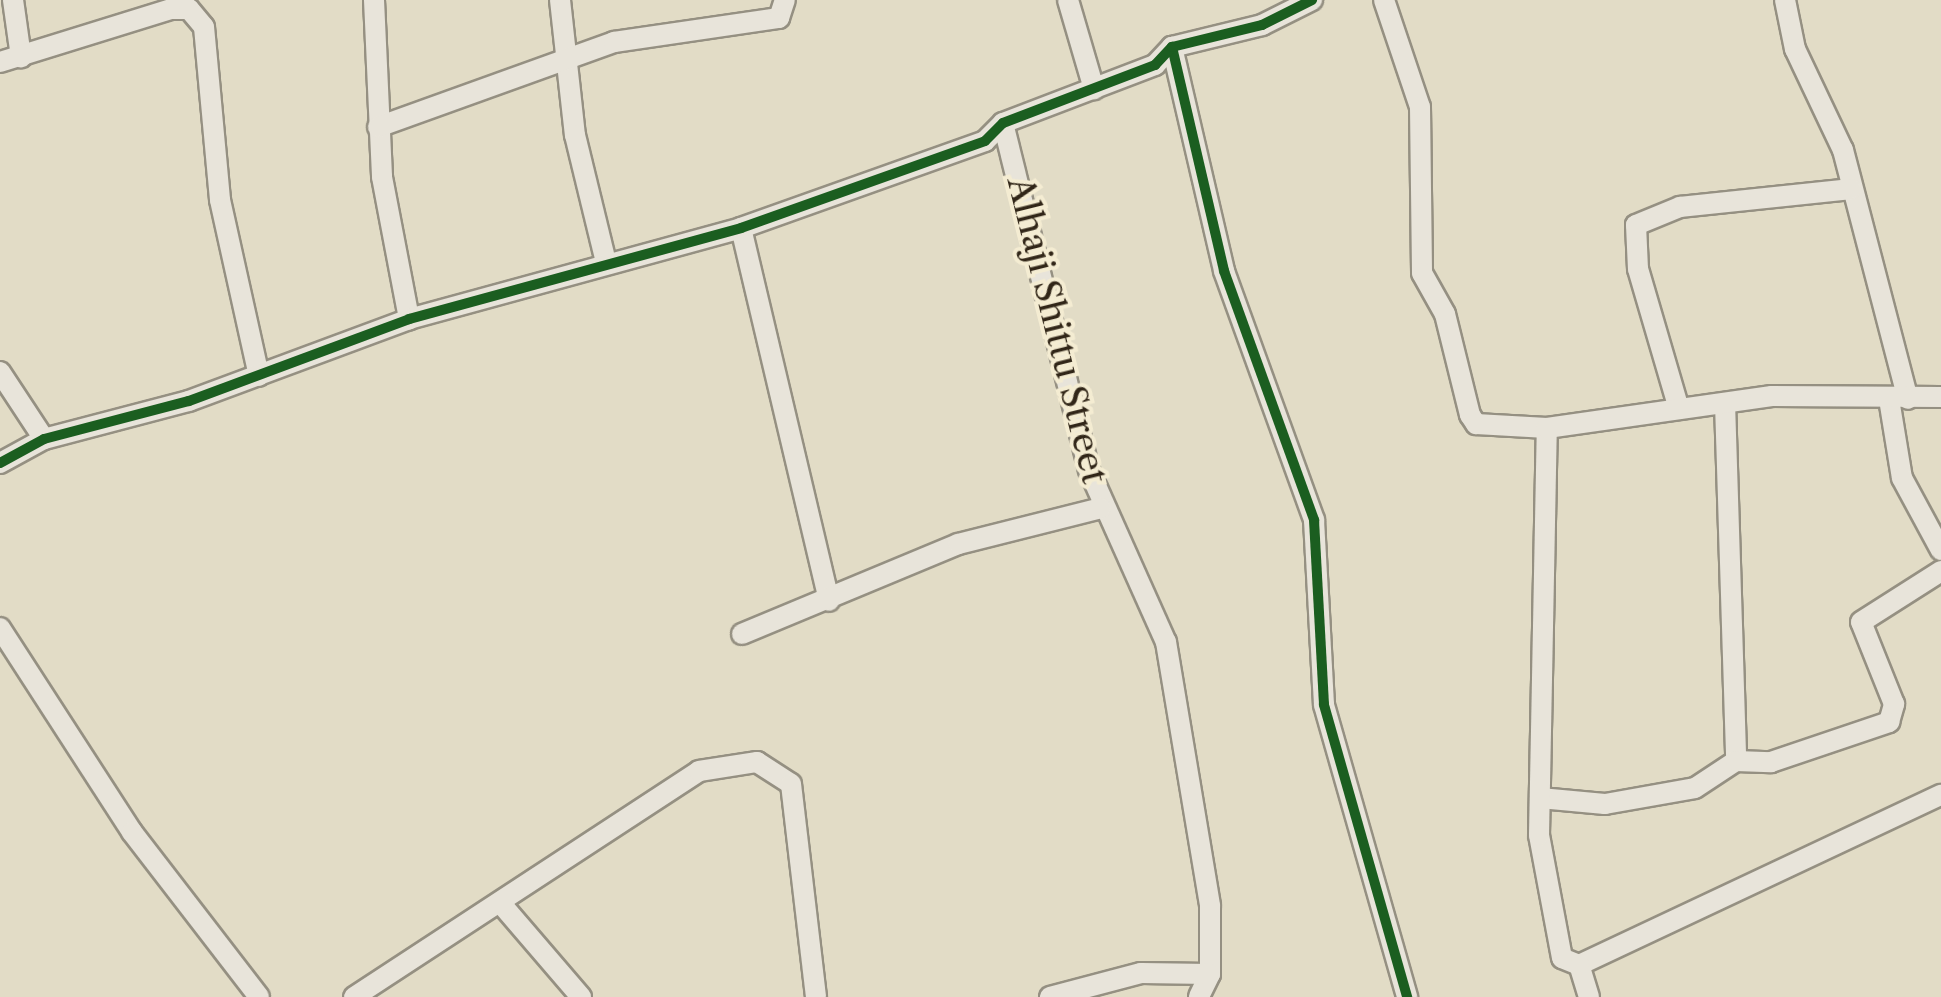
<!DOCTYPE html>
<style>
body{margin:0}
#map{position:relative;width:1941px;height:997px;overflow:hidden;background:#e2dcc6;font-family:"Libre Caslon Text",serif}
div>[style]{position:absolute}
.roads{filter:drop-shadow(2px 0 #959082) drop-shadow(-2px 0 #959082) drop-shadow(0 2px #959082) drop-shadow(0 -2px #959082)}
.minor>*{height:20px;margin:-10px;padding:0 10px;transform-origin:10px;border-radius:10px;background:#e8e4da}
.cycleway>*{height:10px;margin:-5px;padding:0 5px;transform-origin:5px;border-radius:5px;background:#1b5e20}
span{translate:-50% -50%;white-space:nowrap;text-align:center;line-height:1.15;-webkit-text-stroke:8px #f4ecd2;paint-order:stroke}
.street-label{font-size:35px;color:#312618}
</style>
<div id="map">
<div class="roads">
<div class="minor">
<i style="left:13px;top:0;width:58px;rotate:82deg"></i>
<i style="left:374px;top:0;width:177px;rotate:87.4deg"></i>
<i style="left:382px;top:177px;width:145px;rotate:79.2deg"></i>
<i style="left:560px;top:0;width:136px;rotate:83.7deg"></i>
<i style="left:575px;top:135px;width:131px;rotate:76.3deg"></i>
<i style="left:1068px;top:0;width:93px;rotate:73.7deg"></i>
<i style="left:1384px;top:0;width:113px;rotate:71.4deg"></i>
<i style="left:1420px;top:107px;width:166px;rotate:89.3deg"></i>
<i style="left:1422px;top:273px;width:47px;rotate:60.7deg"></i>
<i style="left:1445px;top:314px;width:104px;rotate:76.1deg"></i>
<i style="left:1470px;top:415px;width:11px;rotate:56deg"></i>
<i style="left:1476px;top:424px;width:71px;rotate:3.2deg"></i>
<i style="left:1785px;top:0;width:50px;rotate:78.5deg"></i>
<i style="left:1795px;top:49px;width:112px;rotate:64.6deg"></i>
<i style="left:1843px;top:150px;width:257px;rotate:75.4deg"></i>
<i style="left:1172px;top:47px;width:230px;rotate:76.9deg"></i>
<i style="left:1224px;top:271px;width:265px;rotate:70.1deg"></i>
<i style="left:1314px;top:520px;width:185px;rotate:86.9deg"></i>
<i style="left:1324px;top:705px;width:304px;rotate:74.1deg"></i>
<i style="left:0;top:62px;width:179px;rotate:-17.2deg"></i>
<i style="left:171px;top:9px;width:18px"></i>
<i style="left:189px;top:9px;width:23px;rotate:50deg"></i>
<i style="left:204px;top:27px;width:174px;rotate:84.7deg"></i>
<i style="left:220px;top:200px;width:180px;rotate:77.5deg"></i>
<i style="left:1003px;top:123px;width:357px;rotate:76.1deg"></i>
<i style="left:1089px;top:470px;width:188px;rotate:65.9deg"></i>
<i style="left:1166px;top:642px;width:268px;rotate:80.5deg"></i>
<i style="left:1210px;top:906px;width:68px;rotate:90deg"></i>
<i style="left:1210px;top:974px;width:25px;rotate:116deg"></i>
<i style="left:378px;top:127px;width:251px;rotate:-19.8deg"></i>
<i style="left:614px;top:42px;width:167px;rotate:-8.3deg"></i>
<i style="left:779px;top:18px;width:19px;rotate:-72deg"></i>
<i style="left:741px;top:228px;width:383px;rotate:76.7deg"></i>
<i style="left:0;top:372px;width:80px;rotate:56.7deg"></i>
<i style="left:1889px;top:399px;width:80px;rotate:80.7deg"></i>
<i style="left:1902px;top:478px;width:82px;rotate:61.6deg"></i>
<i style="left:1725px;top:403px;width:358px;rotate:88.2deg"></i>
<i style="left:1679px;top:409px;width:146px;rotate:-106.3deg"></i>
<i style="left:1638px;top:269px;width:44px;rotate:-92.6deg"></i>
<i style="left:1636px;top:225px;width:48px;rotate:-22.2deg"></i>
<i style="left:1680px;top:207px;width:172px;rotate:-6deg"></i>
<i style="left:0;top:463px;width:50px;rotate:-28.6deg"></i>
<i style="left:44px;top:439px;width:150px;rotate:-14.7deg"></i>
<i style="left:189px;top:401px;width:235px;rotate:-20.4deg"></i>
<i style="left:409px;top:319px;width:344px;rotate:-15.3deg"></i>
<i style="left:741px;top:228px;width:259px;rotate:-19.6deg"></i>
<i style="left:985px;top:141px;width:25px;rotate:-45deg"></i>
<i style="left:1003px;top:123px;width:163px;rotate:-20.9deg"></i>
<i style="left:1155px;top:65px;width:25px;rotate:-47deg"></i>
<i style="left:1172px;top:47px;width:93px;rotate:-13.7deg"></i>
<i style="left:1262px;top:25px;width:56px;rotate:-26.6deg"></i>
<i style="left:0;top:628px;width:243px;rotate:57.1deg"></i>
<i style="left:132px;top:832px;width:208px;rotate:52.4deg"></i>
<i style="left:742px;top:634px;width:234px;rotate:-22.6deg"></i>
<i style="left:958px;top:544px;width:147px;rotate:-14.1deg"></i>
<i style="left:1540px;top:798px;width:65px;rotate:5.3deg"></i>
<i style="left:1605px;top:804px;width:91px;rotate:-10.1deg"></i>
<i style="left:1695px;top:788px;width:49px;rotate:-33.4deg"></i>
<i style="left:1736px;top:761px;width:35px;rotate:2deg"></i>
<i style="left:1771px;top:762px;width:125px;rotate:-18.7deg"></i>
<i style="left:1889px;top:722px;width:19px;rotate:-74deg"></i>
<i style="left:1894px;top:704px;width:88px;rotate:-111.9deg"></i>
<i style="left:1861px;top:622px;width:95px;rotate:-32.5deg"></i>
<i style="left:503px;top:906px;width:120px;rotate:49.4deg"></i>
<i style="left:1579px;top:965px;width:400px;rotate:-25.2deg"></i>
<i style="left:354px;top:997px;width:412px;rotate:-33.2deg"></i>
<i style="left:699px;top:771px;width:59px;rotate:-8.8deg"></i>
<i style="left:757px;top:762px;width:40px;rotate:32.9deg"></i>
<i style="left:791px;top:784px;width:214px;rotate:83.3deg"></i>
<i style="left:1050px;top:997px;width:94px;rotate:-14.8deg"></i>
<i style="left:1141px;top:973px;width:69px;rotate:0.8deg"></i>
<i style="left:1589px;top:997px;width:34px;rotate:-107deg"></i>
<i style="left:1579px;top:965px;width:18px;rotate:-158deg"></i>
<i style="left:1562px;top:958px;width:125px;rotate:-100.6deg"></i>
<i style="left:1539px;top:835px;width:407px;rotate:-88.9deg"></i>
<i style="left:1547px;top:428px;width:227px;rotate:-8.1deg"></i>
<i style="left:1772px;top:396px;width:169px;rotate:0.3deg"></i>
</div>
</div>
<div class="cycleway">
<i style="left:1172px;top:47px;width:230px;rotate:76.9deg"></i>
<i style="left:1224px;top:271px;width:265px;rotate:70.1deg"></i>
<i style="left:1314px;top:520px;width:185px;rotate:86.9deg"></i>
<i style="left:1324px;top:705px;width:304px;rotate:74.1deg"></i>
<i style="left:0;top:463px;width:50px;rotate:-28.6deg"></i>
<i style="left:44px;top:439px;width:150px;rotate:-14.7deg"></i>
<i style="left:189px;top:401px;width:235px;rotate:-20.4deg"></i>
<i style="left:409px;top:319px;width:344px;rotate:-15.3deg"></i>
<i style="left:741px;top:228px;width:259px;rotate:-19.6deg"></i>
<i style="left:985px;top:141px;width:25px;rotate:-45deg"></i>
<i style="left:1003px;top:123px;width:163px;rotate:-20.9deg"></i>
<i style="left:1155px;top:65px;width:25px;rotate:-47deg"></i>
<i style="left:1172px;top:47px;width:93px;rotate:-13.7deg"></i>
<i style="left:1262px;top:25px;width:56px;rotate:-26.6deg"></i>
</div>
<div class="street-label">
<span style="left:1057px;top:330px;rotate:76deg">Alhaji Shittu Street</span>
</div>
</div>
